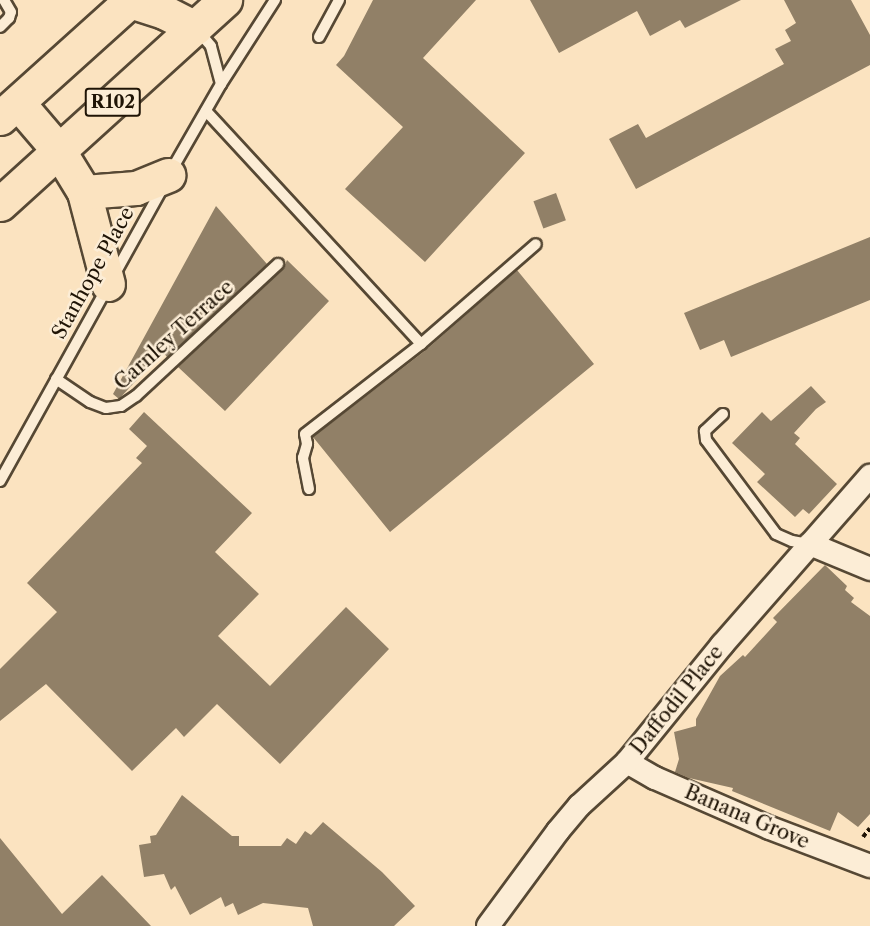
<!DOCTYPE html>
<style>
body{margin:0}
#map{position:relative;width:870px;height:926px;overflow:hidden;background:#fbe3c0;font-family:"Libre Caslon Text",serif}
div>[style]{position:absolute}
.building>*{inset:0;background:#918067;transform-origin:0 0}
.path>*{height:4px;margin-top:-2px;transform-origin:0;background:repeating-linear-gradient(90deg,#1f1406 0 4.5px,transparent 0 7.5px)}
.roads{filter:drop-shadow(2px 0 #564834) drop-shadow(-2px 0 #564834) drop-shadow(0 2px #564834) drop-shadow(0 -2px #564834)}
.lane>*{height:10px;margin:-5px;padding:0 5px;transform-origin:5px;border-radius:5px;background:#fcedd6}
.street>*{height:22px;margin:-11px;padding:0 11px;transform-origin:11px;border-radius:11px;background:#fcedd6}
.primary>*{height:33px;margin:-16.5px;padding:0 16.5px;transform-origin:16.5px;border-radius:16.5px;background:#fbe3c0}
span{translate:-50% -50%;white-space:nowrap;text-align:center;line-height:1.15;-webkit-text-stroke:5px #fcedd6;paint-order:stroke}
.shield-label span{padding:2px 4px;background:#fcedd6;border:2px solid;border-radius:4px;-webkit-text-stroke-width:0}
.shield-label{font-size:18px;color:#1f1406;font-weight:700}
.street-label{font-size:20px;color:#1f1406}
</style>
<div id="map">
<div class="building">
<i style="clip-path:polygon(373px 0,476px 0,423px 58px,525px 153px,425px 262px,345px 189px,403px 127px,336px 65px,344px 56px)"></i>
<i style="clip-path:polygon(530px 0,741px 0,685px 28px,680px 20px,650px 36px,637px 11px,559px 53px)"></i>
<i style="clip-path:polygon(784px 0,851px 0,870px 35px,870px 65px,636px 189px,609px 139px,638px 124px,646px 138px,784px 64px,775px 49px,791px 41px,785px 30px,796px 23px)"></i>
<i style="left:556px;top:193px;width:29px;height:24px;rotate:70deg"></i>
<i style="clip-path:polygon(216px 206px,267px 264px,167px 357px,163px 352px,119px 399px,113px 394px)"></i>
<i style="clip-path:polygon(870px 237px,870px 300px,731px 357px,724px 340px,700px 350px,684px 313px)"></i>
<i style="clip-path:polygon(287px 260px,329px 301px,225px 411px,178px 367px,283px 269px)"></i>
<i style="clip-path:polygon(517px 270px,594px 364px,390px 532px,313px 437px,426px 350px)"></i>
<i style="clip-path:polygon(811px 386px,826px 402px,816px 409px,794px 433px,800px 438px,795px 444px,837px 484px,809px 514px,803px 509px,795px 517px,757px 482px,765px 474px,732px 443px,762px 412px,771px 421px)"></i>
<i style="clip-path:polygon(144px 412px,252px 513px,215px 552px,259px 594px,218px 636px,270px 686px,346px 607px,389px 649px,280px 764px,217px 704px,184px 737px,176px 728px,132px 771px,46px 684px,0 721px,0 669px,57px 612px,27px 583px,142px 463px,136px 458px,147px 446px,129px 429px)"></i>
<i style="clip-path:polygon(825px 565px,847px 586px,845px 590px,854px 598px,851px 602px,870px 616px,870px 814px,858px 827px,838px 812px,830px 831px,732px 791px,733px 788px,689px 778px,675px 772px,679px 759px,674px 732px,696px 726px,696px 719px,720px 676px,743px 655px,745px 657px,777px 622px,773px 618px)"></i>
<i style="clip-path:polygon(182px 795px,232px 836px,239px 836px,239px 846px,281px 846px,287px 838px,296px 844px,305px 831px,311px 835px,323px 822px,382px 872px,415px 906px,394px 926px,313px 926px,308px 908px,263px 903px,238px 915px,233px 903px,225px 907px,221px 897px,190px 915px,175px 886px,171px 890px,164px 874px,144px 877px,139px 845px,151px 843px,150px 836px,156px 835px)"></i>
<i style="clip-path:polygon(0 838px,62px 914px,102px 875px,151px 926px,0 926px)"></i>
</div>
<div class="path">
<i style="left:863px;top:837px;width:11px;rotate:-52deg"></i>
</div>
<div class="roads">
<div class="lane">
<i style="left:0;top:27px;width:13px;rotate:-45deg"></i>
<i style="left:9px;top:18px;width:6px;rotate:-72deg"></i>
<i style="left:11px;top:12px;width:14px;rotate:-120deg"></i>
<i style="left:319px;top:37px;width:42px;rotate:-61.6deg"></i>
<i style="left:221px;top:84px;width:100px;rotate:-57.3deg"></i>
<i style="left:206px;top:111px;width:317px;rotate:47.3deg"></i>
<i style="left:421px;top:344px;width:152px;rotate:-41deg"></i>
<i style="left:171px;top:171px;width:100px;rotate:-60.1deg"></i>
<i style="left:221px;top:84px;width:39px;rotate:-105deg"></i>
<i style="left:211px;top:46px;width:21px;rotate:-131deg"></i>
<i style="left:56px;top:379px;width:41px;rotate:34.1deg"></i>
<i style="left:90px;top:402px;width:17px;rotate:21deg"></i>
<i style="left:106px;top:408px;width:15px;rotate:-8deg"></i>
<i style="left:121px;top:406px;width:18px;rotate:-34deg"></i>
<i style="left:136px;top:396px;width:194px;rotate:-42.9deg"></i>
<i style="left:723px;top:414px;width:25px;rotate:137deg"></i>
<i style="left:705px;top:431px;width:9px;rotate:84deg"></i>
<i style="left:706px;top:440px;width:117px;rotate:53.3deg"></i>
<i style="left:776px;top:534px;width:17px;rotate:24deg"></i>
<i style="left:792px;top:541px;width:17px;rotate:10deg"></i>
<i style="left:0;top:481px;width:338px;rotate:-61deg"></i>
<i style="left:309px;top:489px;width:32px;rotate:-101deg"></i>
<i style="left:303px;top:458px;width:15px;rotate:-74deg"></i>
<i style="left:307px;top:444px;width:10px;rotate:-101deg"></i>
<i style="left:305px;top:434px;width:147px;rotate:-37.8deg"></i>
</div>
<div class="street">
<i style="left:810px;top:544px;width:65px;rotate:22.6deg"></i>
<i style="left:627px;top:762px;width:32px;rotate:30deg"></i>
<i style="left:655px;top:778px;width:125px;rotate:23.5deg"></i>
<i style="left:770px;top:828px;width:107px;rotate:20.8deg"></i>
<i style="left:488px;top:926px;width:118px;rotate:-53.6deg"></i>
<i style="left:558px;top:831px;width:33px;rotate:-50deg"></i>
<i style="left:579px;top:806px;width:65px;rotate:-42.5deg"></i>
<i style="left:627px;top:762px;width:151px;rotate:-50.9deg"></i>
<i style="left:722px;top:645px;width:225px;rotate:-48.8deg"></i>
</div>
<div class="primary">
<i style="left:130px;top:1px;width:36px;rotate:18deg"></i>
<i style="left:164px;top:12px;width:35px;rotate:27deg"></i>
<i style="left:18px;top:103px;width:63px;rotate:49.5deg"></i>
<i style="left:59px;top:151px;width:48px;rotate:58.6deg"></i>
<i style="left:84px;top:192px;width:95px;rotate:75.4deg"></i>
<i style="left:0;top:118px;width:176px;rotate:-42deg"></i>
<i style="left:84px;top:192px;width:52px;rotate:-4.4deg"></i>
<i style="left:136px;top:188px;width:35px;rotate:-22deg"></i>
<i style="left:0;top:204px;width:304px;rotate:-42.2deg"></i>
</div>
</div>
<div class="shield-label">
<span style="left:113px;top:102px">R102</span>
</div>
<div class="street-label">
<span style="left:93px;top:273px;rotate:-61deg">Stanhope Place</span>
<span style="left:174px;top:335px;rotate:-42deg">Carnley Terrace</span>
<span style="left:677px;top:700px;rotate:-51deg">Daffodil Place</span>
<span style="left:747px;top:817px;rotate:23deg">Banana Grove</span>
</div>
</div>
